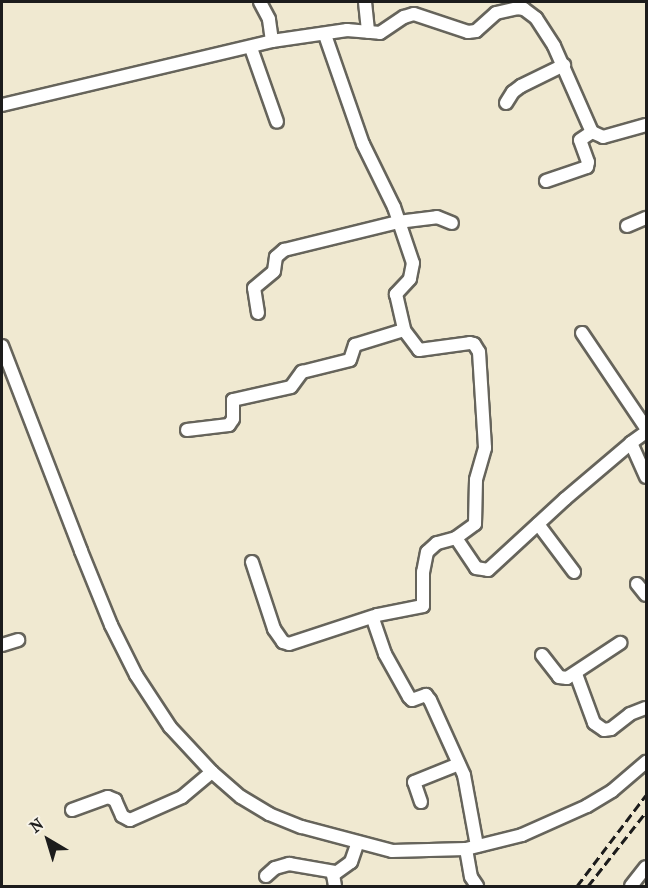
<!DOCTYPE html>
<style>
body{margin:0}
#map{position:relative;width:648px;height:888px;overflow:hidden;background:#f0e9d1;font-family:"IM FELL French Canon",serif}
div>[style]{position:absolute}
.roads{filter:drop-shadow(2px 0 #66645b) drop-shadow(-2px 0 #66645b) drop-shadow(0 2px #66645b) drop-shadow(0 -2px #66645b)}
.minor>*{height:12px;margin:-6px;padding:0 6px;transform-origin:6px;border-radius:6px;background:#fff}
.rail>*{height:3px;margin-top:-1.5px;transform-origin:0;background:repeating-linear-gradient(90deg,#1c1c1c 0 9px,transparent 0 13.5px)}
span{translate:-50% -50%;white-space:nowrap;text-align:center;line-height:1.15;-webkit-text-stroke:5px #f7f3e8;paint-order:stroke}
.frame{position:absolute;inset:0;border:3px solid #1c1c1c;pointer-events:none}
.north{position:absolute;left:18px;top:810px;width:60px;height:60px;-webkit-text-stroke:4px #f7f3e8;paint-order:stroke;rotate:322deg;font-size:16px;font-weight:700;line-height:24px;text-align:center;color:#1c1c1c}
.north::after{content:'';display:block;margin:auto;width:21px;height:27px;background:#1c1c1c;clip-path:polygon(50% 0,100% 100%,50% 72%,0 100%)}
</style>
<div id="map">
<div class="roads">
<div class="minor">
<i style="left:365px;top:2px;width:30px;rotate:84deg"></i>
<i style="left:325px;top:35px;width:115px;rotate:70.8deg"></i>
<i style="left:363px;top:144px;width:70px;rotate:63.8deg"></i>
<i style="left:394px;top:207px;width:59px;rotate:71.3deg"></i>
<i style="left:413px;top:263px;width:16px;rotate:101deg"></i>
<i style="left:410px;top:279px;width:21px;rotate:133deg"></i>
<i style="left:396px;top:294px;width:37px;rotate:77deg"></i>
<i style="left:404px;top:330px;width:25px;rotate:53deg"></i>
<i style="left:419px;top:350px;width:51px;rotate:-7.8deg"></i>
<i style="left:470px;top:343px;width:4px;rotate:14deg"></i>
<i style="left:474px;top:344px;width:9px;rotate:58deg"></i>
<i style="left:479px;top:352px;width:96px;rotate:86.4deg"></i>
<i style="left:485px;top:448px;width:33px;rotate:106deg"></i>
<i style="left:476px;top:480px;width:44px;rotate:91.3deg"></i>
<i style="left:475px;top:524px;width:24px;rotate:144deg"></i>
<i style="left:456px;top:538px;width:20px;rotate:165deg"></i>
<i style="left:437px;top:543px;width:13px;rotate:138deg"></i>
<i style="left:427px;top:552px;width:20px;rotate:101deg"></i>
<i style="left:423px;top:572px;width:34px;rotate:90deg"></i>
<i style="left:423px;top:606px;width:47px;rotate:168.9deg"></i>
<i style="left:377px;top:615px;width:6px;rotate:135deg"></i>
<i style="left:373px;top:619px;width:37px;rotate:71deg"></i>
<i style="left:385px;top:654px;width:49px;rotate:60.8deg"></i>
<i style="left:409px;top:697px;width:4px;rotate:45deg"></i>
<i style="left:412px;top:700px;width:15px;rotate:-20deg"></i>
<i style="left:426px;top:695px;width:6px;rotate:51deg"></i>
<i style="left:430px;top:700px;width:82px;rotate:65.6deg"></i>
<i style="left:464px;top:775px;width:72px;rotate:79.6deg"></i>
<i style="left:272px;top:41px;width:76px;rotate:-8.3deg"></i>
<i style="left:347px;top:30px;width:33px;rotate:5deg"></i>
<i style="left:380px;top:33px;width:29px;rotate:-34deg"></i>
<i style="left:404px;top:17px;width:10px;rotate:-17deg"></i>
<i style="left:414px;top:14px;width:57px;rotate:18.4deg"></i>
<i style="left:468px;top:32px;width:8px;rotate:-7deg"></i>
<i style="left:476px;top:31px;width:27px;rotate:-42deg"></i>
<i style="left:496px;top:13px;width:22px;rotate:-13deg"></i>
<i style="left:517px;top:8px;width:7px;rotate:8deg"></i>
<i style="left:524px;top:9px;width:15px;rotate:37deg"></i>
<i style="left:536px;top:18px;width:33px;rotate:57deg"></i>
<i style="left:554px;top:46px;width:94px;rotate:66.2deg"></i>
<i style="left:592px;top:132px;width:12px;rotate:24deg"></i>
<i style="left:603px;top:137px;width:45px;rotate:-15.6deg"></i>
<i style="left:251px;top:48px;width:78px;rotate:70.6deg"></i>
<i style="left:506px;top:103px;width:13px;rotate:-58deg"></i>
<i style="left:513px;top:92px;width:10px;rotate:-37deg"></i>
<i style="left:521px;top:86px;width:48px;rotate:-26deg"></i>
<i style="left:2px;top:105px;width:277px;rotate:-13.3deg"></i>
<i style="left:272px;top:41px;width:22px;rotate:-98deg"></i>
<i style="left:269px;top:19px;width:19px;rotate:-118deg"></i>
<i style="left:546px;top:181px;width:43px;rotate:-18.9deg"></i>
<i style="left:587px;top:167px;width:5px;rotate:-79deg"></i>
<i style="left:588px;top:162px;width:23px;rotate:-110deg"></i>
<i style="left:580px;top:140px;width:14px;rotate:-34deg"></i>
<i style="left:627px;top:226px;width:21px;rotate:-23deg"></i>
<i style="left:258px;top:313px;width:25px;rotate:-99deg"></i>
<i style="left:254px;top:288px;width:26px;rotate:-40deg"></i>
<i style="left:274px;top:271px;width:14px;rotate:-82deg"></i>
<i style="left:276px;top:257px;width:11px;rotate:-41deg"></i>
<i style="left:284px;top:250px;width:117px;rotate:-13.8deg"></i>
<i style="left:398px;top:222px;width:39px;rotate:-7deg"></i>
<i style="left:437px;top:217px;width:16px;rotate:22deg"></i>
<i style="left:582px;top:333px;width:115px;rotate:56deg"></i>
<i style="left:2px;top:346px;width:220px;rotate:68.9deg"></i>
<i style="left:81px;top:551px;width:80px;rotate:67.9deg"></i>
<i style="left:111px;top:625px;width:56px;rotate:63.4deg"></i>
<i style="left:136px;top:675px;width:62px;rotate:56.8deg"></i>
<i style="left:170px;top:727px;width:62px;rotate:47deg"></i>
<i style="left:212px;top:772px;width:38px;rotate:41deg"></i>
<i style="left:241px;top:797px;width:33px;rotate:31deg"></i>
<i style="left:269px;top:814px;width:35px;rotate:22deg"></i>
<i style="left:302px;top:827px;width:93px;rotate:14.9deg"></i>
<i style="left:392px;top:851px;width:74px;rotate:-1.5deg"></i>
<i style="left:466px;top:849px;width:58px;rotate:-14deg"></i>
<i style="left:522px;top:835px;width:71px;rotate:-24deg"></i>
<i style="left:587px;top:806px;width:29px;rotate:-31deg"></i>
<i style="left:612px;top:791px;width:45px;rotate:-40.5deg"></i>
<i style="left:187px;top:430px;width:42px;rotate:-6.8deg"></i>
<i style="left:229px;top:425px;width:7px;rotate:-56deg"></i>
<i style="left:233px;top:419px;width:19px;rotate:-90deg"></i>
<i style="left:233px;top:400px;width:59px;rotate:-12.6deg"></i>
<i style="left:291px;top:387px;width:19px;rotate:-54deg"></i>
<i style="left:302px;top:372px;width:49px;rotate:-14deg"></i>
<i style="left:350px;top:360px;width:16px;rotate:-72deg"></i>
<i style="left:355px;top:345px;width:51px;rotate:-17deg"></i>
<i style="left:646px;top:432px;width:19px;rotate:144deg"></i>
<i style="left:631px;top:443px;width:37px;rotate:66deg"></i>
<i style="left:538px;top:524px;width:60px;rotate:53.1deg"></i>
<i style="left:456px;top:538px;width:36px;rotate:56deg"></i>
<i style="left:476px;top:568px;width:12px;rotate:9deg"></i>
<i style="left:488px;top:570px;width:105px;rotate:-42.7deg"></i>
<i style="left:565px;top:499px;width:87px;rotate:-40.3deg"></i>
<i style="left:252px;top:562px;width:71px;rotate:71.8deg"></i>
<i style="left:274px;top:629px;width:16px;rotate:55deg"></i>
<i style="left:283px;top:642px;width:6px;rotate:18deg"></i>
<i style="left:289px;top:644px;width:89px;rotate:-18.2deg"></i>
<i style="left:637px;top:584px;width:14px;rotate:51deg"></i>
<i style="left:2px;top:645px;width:17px;rotate:-17deg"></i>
<i style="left:542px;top:655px;width:28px;rotate:52deg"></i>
<i style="left:559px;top:677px;width:8px;rotate:7deg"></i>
<i style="left:567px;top:678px;width:64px;rotate:-33.4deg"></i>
<i style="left:576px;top:674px;width:52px;rotate:69.8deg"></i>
<i style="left:594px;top:723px;width:12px;rotate:35deg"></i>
<i style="left:604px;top:730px;width:7px;rotate:-8deg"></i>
<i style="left:611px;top:729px;width:24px;rotate:-38deg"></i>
<i style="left:630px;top:714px;width:17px;rotate:-21deg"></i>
<i style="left:421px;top:802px;width:21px;rotate:-109deg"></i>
<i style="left:414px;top:782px;width:48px;rotate:-21.8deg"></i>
<i style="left:72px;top:810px;width:38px;rotate:-20deg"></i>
<i style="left:108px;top:797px;width:8px;rotate:23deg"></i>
<i style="left:115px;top:800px;width:17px;rotate:66deg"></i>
<i style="left:122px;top:816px;width:9px;rotate:27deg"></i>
<i style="left:130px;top:820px;width:57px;rotate:-23.9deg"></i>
<i style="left:182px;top:797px;width:39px;rotate:-40deg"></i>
<i style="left:466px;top:849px;width:28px;rotate:80deg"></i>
<i style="left:471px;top:877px;width:11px;rotate:56deg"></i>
<i style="left:266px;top:876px;width:12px;rotate:-42deg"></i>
<i style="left:275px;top:868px;width:15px;rotate:-16deg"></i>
<i style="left:289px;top:864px;width:48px;rotate:9.7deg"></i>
<i style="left:335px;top:886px;width:11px;rotate:-100deg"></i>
<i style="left:333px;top:875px;width:22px;rotate:-36deg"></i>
<i style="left:351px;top:862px;width:21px;rotate:-71deg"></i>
<i style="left:631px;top:886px;width:24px;rotate:-52deg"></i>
</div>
</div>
<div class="rail">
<i style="left:577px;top:886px;width:114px;rotate:-52.8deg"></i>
<i style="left:588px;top:886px;width:94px;rotate:-51.9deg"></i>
</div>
<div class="frame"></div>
<div class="north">N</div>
</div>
